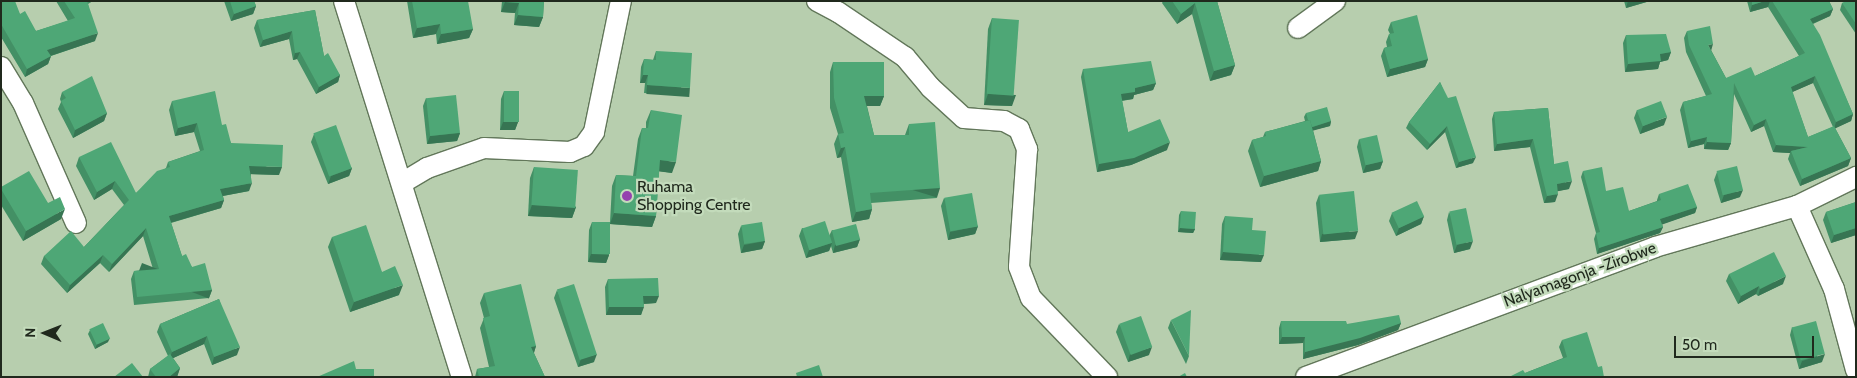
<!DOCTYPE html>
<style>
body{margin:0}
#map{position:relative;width:1857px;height:378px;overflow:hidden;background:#b7ceae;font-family:Cabin,sans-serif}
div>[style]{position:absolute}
.roads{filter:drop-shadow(1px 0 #62775a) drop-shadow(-1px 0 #62775a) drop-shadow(0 1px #62775a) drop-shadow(0 -1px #62775a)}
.minor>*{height:20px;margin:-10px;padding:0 10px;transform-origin:10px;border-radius:10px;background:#fff}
.wall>*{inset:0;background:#439065}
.shaded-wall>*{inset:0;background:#377553;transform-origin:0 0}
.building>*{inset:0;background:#4ea776;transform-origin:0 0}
.dots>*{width:14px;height:14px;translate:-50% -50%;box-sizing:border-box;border:2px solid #c3dbbb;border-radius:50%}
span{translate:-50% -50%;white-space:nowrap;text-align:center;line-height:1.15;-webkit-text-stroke:4.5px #c3dbbb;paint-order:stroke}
.poi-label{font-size:16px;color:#20291d}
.left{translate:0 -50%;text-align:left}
.street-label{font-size:16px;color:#20291d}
.frame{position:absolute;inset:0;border:2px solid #20291d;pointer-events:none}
.north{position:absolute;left:20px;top:308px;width:50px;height:50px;-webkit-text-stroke:4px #c3dbbb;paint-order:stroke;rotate:271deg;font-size:14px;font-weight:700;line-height:20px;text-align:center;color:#20291d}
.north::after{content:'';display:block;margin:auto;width:18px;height:22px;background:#20291d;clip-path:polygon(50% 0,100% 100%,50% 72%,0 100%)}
.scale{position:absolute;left:1674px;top:336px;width:140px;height:22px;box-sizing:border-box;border:2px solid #20291d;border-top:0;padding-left:6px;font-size:15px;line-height:18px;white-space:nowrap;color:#20291d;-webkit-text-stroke:4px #c3dbbb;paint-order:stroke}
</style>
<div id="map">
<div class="roads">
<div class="minor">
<i style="left:344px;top:1px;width:394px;rotate:72.6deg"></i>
<i style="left:817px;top:1px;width:24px;rotate:28deg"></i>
<i style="left:838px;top:12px;width:81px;rotate:33.9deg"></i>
<i style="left:905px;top:57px;width:39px;rotate:50deg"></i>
<i style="left:930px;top:87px;width:46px;rotate:42.4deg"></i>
<i style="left:964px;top:118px;width:40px;rotate:4.3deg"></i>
<i style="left:1004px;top:121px;width:17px;rotate:28deg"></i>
<i style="left:1019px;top:129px;width:22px;rotate:68deg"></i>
<i style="left:1027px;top:149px;width:118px;rotate:93.9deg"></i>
<i style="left:1019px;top:267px;width:33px;rotate:69deg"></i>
<i style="left:1031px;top:298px;width:110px;rotate:46.1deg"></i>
<i style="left:1298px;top:28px;width:46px;rotate:-36.1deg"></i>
<i style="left:1px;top:67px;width:42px;rotate:58.6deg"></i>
<i style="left:23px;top:103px;width:131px;rotate:66.2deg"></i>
<i style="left:402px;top:183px;width:29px;rotate:-31deg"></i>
<i style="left:427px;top:168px;width:60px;rotate:-19.3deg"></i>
<i style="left:484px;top:148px;width:86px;rotate:2.7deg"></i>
<i style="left:570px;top:152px;width:15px;rotate:-23deg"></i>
<i style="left:584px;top:146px;width:17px;rotate:-54deg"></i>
<i style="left:594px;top:132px;width:134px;rotate:-78.4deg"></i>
<i style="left:1797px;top:206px;width:91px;rotate:66deg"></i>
<i style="left:1834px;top:289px;width:84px;rotate:74.8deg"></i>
<i style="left:1306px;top:377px;width:372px;rotate:-20.4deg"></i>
<i style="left:1655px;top:247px;width:148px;rotate:-16.1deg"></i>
<i style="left:1797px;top:206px;width:66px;rotate:-26.2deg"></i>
</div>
</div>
<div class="wall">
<i style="clip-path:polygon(1px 1px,20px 14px,36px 31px,68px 21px,56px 1px,93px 1px,88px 4px,95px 41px,51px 56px,48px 64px,25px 77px,1px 37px)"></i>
<i style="clip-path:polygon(224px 1px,254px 1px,256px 6px,253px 14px,231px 21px)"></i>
<i style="clip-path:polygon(407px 1px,454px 1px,473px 29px,469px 38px,437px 44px,436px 34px,413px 38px)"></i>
<i style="clip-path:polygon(502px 1px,544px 1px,543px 17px,539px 27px,514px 25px,515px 13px,501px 12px)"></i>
<i style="clip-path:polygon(1163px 1px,1217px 1px,1235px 65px,1231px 75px,1210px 81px,1192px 14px,1177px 24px,1162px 3px)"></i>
<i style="clip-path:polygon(1624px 1px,1650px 1px,1626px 8px)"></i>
<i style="clip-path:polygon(evenodd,1747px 1px,1829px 1px,1833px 9px,1830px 16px,1813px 24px,1853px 114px,1851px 121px,1835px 128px,1851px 158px,1848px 166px,1800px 186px,1788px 159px,1790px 153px,1773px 152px,1764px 126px,1751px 132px,1734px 94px,1731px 143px,1728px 150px,1704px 149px,1704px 144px,1688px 148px,1680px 110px,1683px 102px,1706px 96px,1686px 52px,1684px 38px,1687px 31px,1711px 50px,1726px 78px,1755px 76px,1799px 56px,1768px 7px,1750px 12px,1747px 1px,1813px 83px,1833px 127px,1808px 137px,1792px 92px,1813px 83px)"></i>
<i style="clip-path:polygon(1856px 1px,1856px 34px,1840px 10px,1842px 3px)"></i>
<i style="clip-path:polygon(315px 10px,324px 56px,340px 75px,338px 82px,316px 94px,297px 59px,293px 60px,289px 39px,260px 47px,254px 28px,257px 20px)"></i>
<i style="clip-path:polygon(992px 18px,1012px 106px,984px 105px,988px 29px)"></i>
<i style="clip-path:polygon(1391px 22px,1428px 59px,1425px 67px,1387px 77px,1381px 56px,1384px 48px,1387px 47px,1386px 42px,1389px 34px,1390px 34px,1388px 30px)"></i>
<i style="clip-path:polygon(1626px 35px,1671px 52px,1668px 60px,1660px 62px,1658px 69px,1625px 72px,1623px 43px)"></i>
<i style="clip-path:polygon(656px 51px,687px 96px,644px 93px,645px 83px,640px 83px,641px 67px,644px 59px,653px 60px)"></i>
<i style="clip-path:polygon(833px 62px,884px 96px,880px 106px,867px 106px,874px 135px,905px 135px,909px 124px,937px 198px,871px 203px,872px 209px,869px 219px,852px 222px,841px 157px,837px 158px,834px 144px,838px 134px,830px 108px,830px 72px)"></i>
<i style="clip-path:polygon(1083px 69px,1156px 83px,1153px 90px,1134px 95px,1133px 99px,1122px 101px,1128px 132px,1167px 150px,1131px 165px,1097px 172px,1081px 77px)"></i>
<i style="clip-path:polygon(1440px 82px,1473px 163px,1456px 168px,1445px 132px,1427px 150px,1406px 128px,1409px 122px)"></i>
<i style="clip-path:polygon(504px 91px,518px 122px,515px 130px,500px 130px,501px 99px)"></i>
<i style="clip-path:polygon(62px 92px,107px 113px,104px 121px,73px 138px,58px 109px,61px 102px,60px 99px)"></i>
<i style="clip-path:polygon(426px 98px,460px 133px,457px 141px,427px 144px,423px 106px)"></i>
<i style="clip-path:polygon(172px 101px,222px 125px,231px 143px,279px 175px,251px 174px,249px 191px,223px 196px,224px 200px,221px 208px,171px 223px,182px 256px,192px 267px,212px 290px,209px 298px,134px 305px,131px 279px,134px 271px,153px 269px,143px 236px,109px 272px,100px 263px,67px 293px,41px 264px,44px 256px,84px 247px,124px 205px,112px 189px,94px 200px,76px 166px,79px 157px,136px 193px,166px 168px,168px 162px,200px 151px,194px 132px,175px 136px,169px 110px)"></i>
<i style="clip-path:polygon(1548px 108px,1554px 164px,1569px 189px,1557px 191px,1555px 202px,1544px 203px,1530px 147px,1494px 151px,1492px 119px,1494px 112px)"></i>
<i style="clip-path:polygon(651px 110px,672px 173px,659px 171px,656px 216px,652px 227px,610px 224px,609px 255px,606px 263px,588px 262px,589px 230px,592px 222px,610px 222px,612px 186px,616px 175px,633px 176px,638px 139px,642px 128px,646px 128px,646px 122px)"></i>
<i style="clip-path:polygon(1637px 110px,1664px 125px,1640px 134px,1634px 118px)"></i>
<i style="clip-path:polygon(1306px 113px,1331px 121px,1330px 126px,1313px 130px,1321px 161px,1318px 171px,1260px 187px,1248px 151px,1252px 140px,1263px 137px,1265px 132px,1305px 121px,1304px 117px)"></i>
<i style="clip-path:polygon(314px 134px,352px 168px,349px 176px,328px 184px,311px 142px)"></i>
<i style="clip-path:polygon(1359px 139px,1383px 161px,1380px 169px,1363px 173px,1357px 147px)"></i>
<i style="clip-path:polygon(534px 167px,576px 207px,572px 218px,528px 216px,530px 178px)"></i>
<i style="clip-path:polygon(1583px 171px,1629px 211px,1657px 201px,1657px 200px,1659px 194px,1697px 207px,1695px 213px,1662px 224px,1663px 227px,1660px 233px,1597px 254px,1594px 239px,1596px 233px,1581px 177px)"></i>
<i style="clip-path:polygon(1717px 172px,1740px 197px,1721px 203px,1714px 180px)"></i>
<i style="clip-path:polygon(1px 187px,48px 203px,61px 219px,23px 241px,1px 205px)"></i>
<i style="clip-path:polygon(1319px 195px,1355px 239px,1320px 242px,1316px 203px)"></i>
<i style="clip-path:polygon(944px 198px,978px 226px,975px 234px,948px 240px,941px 206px)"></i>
<i style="clip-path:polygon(1856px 202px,1856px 235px,1831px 243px,1823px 220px,1826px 212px)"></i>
<i style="clip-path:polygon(1181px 211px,1195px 229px,1193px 233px,1178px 232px,1179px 215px)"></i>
<i style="clip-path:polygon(1449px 212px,1470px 249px,1454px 253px,1447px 220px)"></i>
<i style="clip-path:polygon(1392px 213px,1424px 216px,1421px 224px,1396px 236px,1389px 221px)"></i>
<i style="clip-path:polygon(1225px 216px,1252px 230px,1261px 262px,1220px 260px,1222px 224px)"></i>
<i style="clip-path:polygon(741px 226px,765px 241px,762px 249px,741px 253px,738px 234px)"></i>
<i style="clip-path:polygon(802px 228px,829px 236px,832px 230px,860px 239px,857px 247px,833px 253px,831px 246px,829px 251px,806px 258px,799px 236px)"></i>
<i style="clip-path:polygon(332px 237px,382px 272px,399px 295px,350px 312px,328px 247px)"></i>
<i style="clip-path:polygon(1729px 274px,1783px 284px,1758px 296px,1756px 294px,1738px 304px,1726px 281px)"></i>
<i style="clip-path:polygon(608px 279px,656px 303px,644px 304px,641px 315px,606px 315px,605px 287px)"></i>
<i style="clip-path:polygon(557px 290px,594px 362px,578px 367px,554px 298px)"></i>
<i style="clip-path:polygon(484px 293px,536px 346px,534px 353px,545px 377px,475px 377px,477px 369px,489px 367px,480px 328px,484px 318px,480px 303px)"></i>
<i style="clip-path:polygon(219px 299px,237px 355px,212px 365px,204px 344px,173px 358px,180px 368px,177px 377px,148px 377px,150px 369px,168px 356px,157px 332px,160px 324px)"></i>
<i style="clip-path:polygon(1171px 320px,1189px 356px,1186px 364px,1168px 328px)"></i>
<i style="clip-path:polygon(1281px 321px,1347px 324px,1401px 323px,1398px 330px,1358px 345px,1303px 359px,1303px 343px,1279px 344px,1279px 328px)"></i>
<i style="clip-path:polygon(1119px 324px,1149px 355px,1128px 362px,1116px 332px)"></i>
<i style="clip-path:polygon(1792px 327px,1822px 362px,1799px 369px,1790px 335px)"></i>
<i style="clip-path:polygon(90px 330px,108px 342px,95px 349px,88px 334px)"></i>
<i style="clip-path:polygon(1562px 340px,1598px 367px,1525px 373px,1563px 358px,1559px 347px)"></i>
</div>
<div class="shaded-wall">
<i style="clip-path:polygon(1628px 1px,1650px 1px,1626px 8px)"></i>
<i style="clip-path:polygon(1765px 1px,1770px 1px,1768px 7px,1750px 12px,1752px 5px)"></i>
<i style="clip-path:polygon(505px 2px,519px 3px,515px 13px,501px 12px)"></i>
<i style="clip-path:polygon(1195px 3px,1192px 14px,1177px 24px,1181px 14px)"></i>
<i style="clip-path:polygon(256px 6px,253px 14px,231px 21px,234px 14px)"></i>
<i style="clip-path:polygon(1833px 9px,1830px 16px,1807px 26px,1810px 19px)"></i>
<i style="clip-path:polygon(518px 15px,543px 17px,539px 27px,514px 25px)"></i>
<i style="clip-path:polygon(440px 24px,436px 34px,413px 38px,417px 28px)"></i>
<i style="clip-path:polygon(473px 29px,469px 38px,437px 44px,441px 34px)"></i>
<i style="clip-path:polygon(292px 31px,289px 39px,260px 47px,263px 40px)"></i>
<i style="clip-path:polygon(98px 33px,95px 41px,44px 58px,47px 50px)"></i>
<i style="clip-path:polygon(1713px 44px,1711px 51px,1708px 45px)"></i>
<i style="clip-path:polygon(300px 52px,297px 59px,293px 60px,295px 53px)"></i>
<i style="clip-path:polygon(1671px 52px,1668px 60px,1660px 62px,1658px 69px,1625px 72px,1628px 64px,1660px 54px)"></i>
<i style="clip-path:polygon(51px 56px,48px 64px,25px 77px,27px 69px)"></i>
<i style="clip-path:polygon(1428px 59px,1425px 67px,1387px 77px,1390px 69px)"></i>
<i style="clip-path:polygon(1235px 65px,1231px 75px,1210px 81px,1214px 71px)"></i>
<i style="clip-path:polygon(340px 75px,338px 82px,316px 94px,319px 87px)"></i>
<i style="clip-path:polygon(643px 75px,648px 75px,645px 83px,640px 83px)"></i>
<i style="clip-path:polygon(1815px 76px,1813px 83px,1788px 94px,1791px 87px)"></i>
<i style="clip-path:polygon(1156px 83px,1153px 90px,1134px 95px,1133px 99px,1118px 101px,1121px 94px,1135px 88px)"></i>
<i style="left:647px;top:85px;width:43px;height:9px;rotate:4deg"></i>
<i style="clip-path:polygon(988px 94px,1016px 95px,1012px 106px,984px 105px)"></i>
<i style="clip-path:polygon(864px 96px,884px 96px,880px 106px,860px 106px)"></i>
<i style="clip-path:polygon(107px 113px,104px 121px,73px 138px,75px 130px)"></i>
<i style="clip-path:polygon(1853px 114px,1851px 121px,1834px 129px,1836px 122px)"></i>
<i style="clip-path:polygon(1667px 117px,1664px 125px,1640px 134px,1643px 126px)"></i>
<i style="clip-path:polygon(1766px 119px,1764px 126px,1751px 132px,1754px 125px)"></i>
<i style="clip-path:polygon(1331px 121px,1330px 126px,1308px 132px,1310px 128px)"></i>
<i style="clip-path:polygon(503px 122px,518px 122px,515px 130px,500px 130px)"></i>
<i style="clip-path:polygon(197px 123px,194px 132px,175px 136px,178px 128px)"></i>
<i style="clip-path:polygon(1447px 126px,1445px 132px,1427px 150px,1430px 144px)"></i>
<i style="clip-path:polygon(460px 133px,457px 141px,427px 144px,430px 136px)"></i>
<i style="clip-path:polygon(1707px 137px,1704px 144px,1688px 148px,1691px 141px)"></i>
<i style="clip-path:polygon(1533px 139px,1530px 147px,1494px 151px,1497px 144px)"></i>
<i style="clip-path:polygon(1170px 142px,1167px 150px,1131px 165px,1097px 172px,1099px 164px)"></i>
<i style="clip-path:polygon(1707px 142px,1731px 143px,1728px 150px,1704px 149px)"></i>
<i style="clip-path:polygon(1776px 145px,1808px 147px,1791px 151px,1790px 153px,1773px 152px)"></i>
<i style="clip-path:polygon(845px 147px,841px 157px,837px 158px,841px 148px)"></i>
<i style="clip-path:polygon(1476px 157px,1473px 163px,1456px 168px,1459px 162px)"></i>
<i style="clip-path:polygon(1851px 158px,1848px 166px,1800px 186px,1802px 179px)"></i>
<i style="clip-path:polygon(660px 160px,676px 162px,672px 173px,656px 171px)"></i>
<i style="clip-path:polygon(1321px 161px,1318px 171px,1260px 187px,1264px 176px)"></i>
<i style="clip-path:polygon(1383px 161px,1380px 169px,1363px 173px,1366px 165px)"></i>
<i style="clip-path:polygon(249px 166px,282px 167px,279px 175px,246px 174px)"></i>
<i style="clip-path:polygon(352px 168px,349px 176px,328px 184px,331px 176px)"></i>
<i style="clip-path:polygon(115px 181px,112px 189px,94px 200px,97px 192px)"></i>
<i style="clip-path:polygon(1572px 181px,1569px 189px,1554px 192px,1557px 184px)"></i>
<i style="clip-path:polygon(252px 183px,249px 191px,217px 197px,220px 189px)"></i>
<i style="left:940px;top:188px;width:10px;height:70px;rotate:107deg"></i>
<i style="clip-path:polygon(1743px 190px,1740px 197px,1721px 203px,1724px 195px)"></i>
<i style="clip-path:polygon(1558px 194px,1555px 202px,1544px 203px,1547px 196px)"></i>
<i style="clip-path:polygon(224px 200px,221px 208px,166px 224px,169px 216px)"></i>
<i style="clip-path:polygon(532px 205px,576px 207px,572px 218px,528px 216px)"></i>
<i style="clip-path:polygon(1697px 207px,1695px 213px,1658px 226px,1660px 219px)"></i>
<i style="clip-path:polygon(65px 209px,61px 219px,23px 241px,26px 231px)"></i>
<i style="clip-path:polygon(872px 209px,869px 219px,852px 222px,856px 212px)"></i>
<i style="clip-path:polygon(614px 213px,656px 216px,652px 227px,610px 224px)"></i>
<i style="clip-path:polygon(1424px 216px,1421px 224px,1396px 236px,1399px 228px)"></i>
<i style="clip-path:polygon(978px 226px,975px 234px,948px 240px,950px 232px)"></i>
<i style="clip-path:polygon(1663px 227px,1660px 233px,1597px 254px,1599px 248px)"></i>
<i style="clip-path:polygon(146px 228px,143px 236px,109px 272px,112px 264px)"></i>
<i style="clip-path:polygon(1180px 228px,1195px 229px,1193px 233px,1178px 232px)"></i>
<i style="clip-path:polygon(1856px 228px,1856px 235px,1831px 243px,1834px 235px)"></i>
<i style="clip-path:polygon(1358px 231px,1355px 239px,1320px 242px,1322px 234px)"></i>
<i style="clip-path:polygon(860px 239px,857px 247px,833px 253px,835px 245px)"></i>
<i style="clip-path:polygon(765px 241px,762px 249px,741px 253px,744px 245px)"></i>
<i style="clip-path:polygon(1473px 241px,1470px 249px,1454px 253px,1457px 245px)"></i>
<i style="clip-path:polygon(832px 243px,829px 251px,806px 258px,809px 250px)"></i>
<i style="clip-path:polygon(1223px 252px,1264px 255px,1261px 262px,1220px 260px)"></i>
<i style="clip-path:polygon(591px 254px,609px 255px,606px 263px,588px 262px)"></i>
<i style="clip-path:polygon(103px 255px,100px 263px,67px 293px,70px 285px)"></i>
<i style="clip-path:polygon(1786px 276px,1783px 284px,1758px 296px,1760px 289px)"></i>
<i style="clip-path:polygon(403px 285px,399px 295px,350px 312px,354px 302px)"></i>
<i style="clip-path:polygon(1759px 286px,1756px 294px,1738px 304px,1741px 296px)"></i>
<i style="left:212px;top:290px;width:9px;height:75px;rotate:111deg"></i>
<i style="clip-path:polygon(643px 296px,659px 296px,656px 303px,641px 304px)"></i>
<i style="clip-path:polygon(609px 307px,644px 307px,641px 315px,606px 315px)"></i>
<i style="clip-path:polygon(1401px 323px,1398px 330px,1358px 345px,1303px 359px,1305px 352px)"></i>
<i style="clip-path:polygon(207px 336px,204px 344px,169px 360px,172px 352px)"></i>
<i style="clip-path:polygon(1282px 337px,1305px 337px,1303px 343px,1279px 344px)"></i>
<i style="clip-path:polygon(110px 338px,108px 342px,95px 349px,97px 344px)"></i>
<i style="clip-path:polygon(536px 346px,533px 355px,531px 347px)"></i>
<i style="clip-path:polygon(240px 347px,237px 355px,212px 365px,214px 357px)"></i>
<i style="clip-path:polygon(1152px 347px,1149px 355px,1128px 362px,1130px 354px)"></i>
<i style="clip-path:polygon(597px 354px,594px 362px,578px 367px,581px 359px)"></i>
<i style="clip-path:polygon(1825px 354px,1822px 362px,1799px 369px,1802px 361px)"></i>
<i style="clip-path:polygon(180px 368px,177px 377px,169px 377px)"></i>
</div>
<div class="building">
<i style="clip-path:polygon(1px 1px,15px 1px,20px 14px,25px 11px,36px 31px,75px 18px,64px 1px,87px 1px,98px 33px,47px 50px,51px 56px,27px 69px,1px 24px)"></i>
<i style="clip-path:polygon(230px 1px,254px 1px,256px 6px,234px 14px)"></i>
<i style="clip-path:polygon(412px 1px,454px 1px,454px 2px,468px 1px,473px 29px,441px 34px,440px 24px,417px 28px)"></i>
<i style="clip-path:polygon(505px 1px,544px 1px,543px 17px,518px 15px,519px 3px,505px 2px)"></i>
<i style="clip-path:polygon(1172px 1px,1217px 1px,1235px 65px,1214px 71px,1195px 3px,1181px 14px)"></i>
<i style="clip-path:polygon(1752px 1px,1765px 1px,1752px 5px)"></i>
<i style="clip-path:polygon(1772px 1px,1829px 1px,1833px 9px,1810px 19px,1820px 35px,1853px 114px,1836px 122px,1815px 76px,1791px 87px,1808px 137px,1834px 126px,1851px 158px,1802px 179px,1791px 151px,1808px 147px,1776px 145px,1766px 119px,1754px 125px,1734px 83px,1731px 143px,1707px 142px,1707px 137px,1691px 141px,1683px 102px,1712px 94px,1689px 45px,1687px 31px,1710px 26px,1713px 44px,1708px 45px,1726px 78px,1751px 67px,1755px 76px,1805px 53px)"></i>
<i style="clip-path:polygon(1846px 1px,1856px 1px,1856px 24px,1842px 3px)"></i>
<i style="clip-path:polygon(315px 10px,324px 56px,328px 53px,340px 75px,319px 87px,300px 52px,295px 53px,292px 31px,263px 40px,257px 20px)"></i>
<i style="clip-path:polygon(1417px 15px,1428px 59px,1390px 69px,1384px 48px,1392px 46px,1389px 34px,1394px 33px,1391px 22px)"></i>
<i style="left:992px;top:18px;width:27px;height:76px;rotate:4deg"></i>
<i style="clip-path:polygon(1666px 34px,1671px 52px,1660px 54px,1661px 61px,1628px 64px,1626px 35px)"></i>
<i style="clip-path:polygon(656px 51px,692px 53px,690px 88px,647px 85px,648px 75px,643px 75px,644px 59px,656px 60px)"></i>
<i style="clip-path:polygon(1151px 61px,1156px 83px,1135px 88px,1135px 92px,1121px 94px,1128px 132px,1160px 119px,1170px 142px,1134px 158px,1099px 164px,1083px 69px)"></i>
<i style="clip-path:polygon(833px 62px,884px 62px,884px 96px,864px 96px,874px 135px,909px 135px,909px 124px,935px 122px,940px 188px,870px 193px,872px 209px,856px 212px,845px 147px,841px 148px,838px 134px,844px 133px,834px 98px)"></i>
<i style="clip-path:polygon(92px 76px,107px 113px,75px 130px,61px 101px,66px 98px,62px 92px)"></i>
<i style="clip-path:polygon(1440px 82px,1448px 98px,1456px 96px,1476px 157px,1459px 162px,1447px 126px,1430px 144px,1409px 122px)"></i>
<i style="clip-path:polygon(215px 91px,222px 125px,226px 124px,231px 143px,283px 145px,282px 167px,249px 166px,252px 183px,220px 189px,224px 200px,169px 216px,182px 256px,186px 254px,192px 267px,205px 263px,212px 290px,137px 297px,134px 271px,159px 269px,146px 228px,112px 264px,103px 255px,70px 285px,44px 256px,71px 231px,84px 247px,129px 200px,115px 181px,97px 192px,79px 157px,111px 142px,136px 193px,157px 171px,170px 167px,168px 162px,204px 150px,197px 123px,178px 128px,172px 101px)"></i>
<i style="left:504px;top:91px;width:15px;height:31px"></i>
<i style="left:456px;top:95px;width:38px;height:30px;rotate:84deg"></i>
<i style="left:1661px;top:101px;width:17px;height:26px;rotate:69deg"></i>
<i style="clip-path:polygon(1327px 107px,1331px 121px,1312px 127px,1310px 120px,1308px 120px,1306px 113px)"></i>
<i style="clip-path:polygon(1548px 108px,1554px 164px,1568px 161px,1572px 181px,1557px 184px,1558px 194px,1547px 196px,1533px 139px,1497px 144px,1494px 112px)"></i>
<i style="clip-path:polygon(651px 110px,682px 115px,676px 162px,660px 160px,656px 216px,614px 213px,616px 175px,636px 176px,642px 128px,648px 128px)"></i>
<i style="clip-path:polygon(1310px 120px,1321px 161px,1264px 176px,1252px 140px,1266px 136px,1265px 132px)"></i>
<i style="left:336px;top:125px;width:46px;height:24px;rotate:70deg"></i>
<i style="left:1377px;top:135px;width:27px;height:18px;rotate:77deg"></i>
<i style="left:1737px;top:166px;width:25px;height:21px;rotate:76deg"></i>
<i style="left:534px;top:167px;width:44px;height:38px;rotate:4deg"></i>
<i style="clip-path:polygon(1602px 167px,1606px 191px,1623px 187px,1629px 211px,1661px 200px,1659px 194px,1688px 184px,1697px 207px,1660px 219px,1663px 227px,1599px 248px,1596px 233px,1600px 232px,1583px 171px)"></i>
<i style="clip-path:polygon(29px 171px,48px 203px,60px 197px,65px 209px,26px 231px,1px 189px,1px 187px)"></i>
<i style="left:1354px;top:191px;width:40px;height:35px;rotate:84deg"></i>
<i style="left:972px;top:193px;width:34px;height:28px;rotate:80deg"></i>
<i style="left:1417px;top:201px;width:17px;height:28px;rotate:65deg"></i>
<i style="clip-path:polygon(1856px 202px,1856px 228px,1834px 235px,1826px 212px)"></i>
<i style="left:1466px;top:208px;width:34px;height:17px;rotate:78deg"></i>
<i style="left:1181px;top:211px;width:15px;height:17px;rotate:4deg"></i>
<i style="clip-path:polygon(1225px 216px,1253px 218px,1252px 230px,1266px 231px,1264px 255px,1223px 252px)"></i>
<i style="left:825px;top:221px;width:23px;height:24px;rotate:72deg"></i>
<i style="left:592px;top:222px;width:18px;height:32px"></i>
<i style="left:762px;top:222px;width:19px;height:21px;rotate:81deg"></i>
<i style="left:856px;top:224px;width:16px;height:25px;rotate:75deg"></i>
<i style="clip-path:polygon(366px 225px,382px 272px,395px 266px,403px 285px,354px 302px,332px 237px)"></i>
<i style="clip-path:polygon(1774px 252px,1786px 276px,1760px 289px,1759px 286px,1741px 296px,1729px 274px)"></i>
<i style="clip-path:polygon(658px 278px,659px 296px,643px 296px,644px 307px,609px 307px,608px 279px)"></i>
<i style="clip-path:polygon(521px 284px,536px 346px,531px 347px,545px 377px,479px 377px,477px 369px,495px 366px,483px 318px,490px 316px,484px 293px)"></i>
<i style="left:574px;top:284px;width:74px;height:18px;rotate:72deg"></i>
<i style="clip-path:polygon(219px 299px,240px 347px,214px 357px,207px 336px,172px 352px,160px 324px)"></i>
<i style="clip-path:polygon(1191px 310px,1189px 356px,1171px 320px)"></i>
<i style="clip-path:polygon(1399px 315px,1401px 323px,1360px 338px,1305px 352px,1305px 337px,1282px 337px,1281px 321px,1346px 321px,1347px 324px)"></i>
<i style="left:1141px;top:316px;width:33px;height:23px;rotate:70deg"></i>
<i style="left:1816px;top:321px;width:34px;height:25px;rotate:75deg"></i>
<i style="left:103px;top:323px;width:17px;height:15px;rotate:65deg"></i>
<i style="clip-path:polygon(1587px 332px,1598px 367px,1602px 366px,1604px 377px,1509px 377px,1523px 370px,1525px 373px,1567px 357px,1562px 340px)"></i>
<i style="clip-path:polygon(170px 354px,180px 368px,169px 377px,156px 377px,150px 369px)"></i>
<i style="clip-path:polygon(354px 361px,356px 369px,374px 369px,374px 377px,317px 377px)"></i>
<i style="clip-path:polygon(132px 363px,143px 377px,114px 377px)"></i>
<i style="clip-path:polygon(819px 365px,823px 377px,797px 377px,796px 373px)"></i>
<i style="clip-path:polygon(1185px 373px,1187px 377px,1178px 377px)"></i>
</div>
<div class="dots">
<i style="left:627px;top:196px;background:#9541af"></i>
</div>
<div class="poi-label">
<span class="left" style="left:637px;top:196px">Ruhama<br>Shopping Centre</span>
</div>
<div class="street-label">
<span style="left:1580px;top:275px;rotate:-20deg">Nalyamagonja -Zirobwe</span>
</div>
<div class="frame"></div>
<div class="north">N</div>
<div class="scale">50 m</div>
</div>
